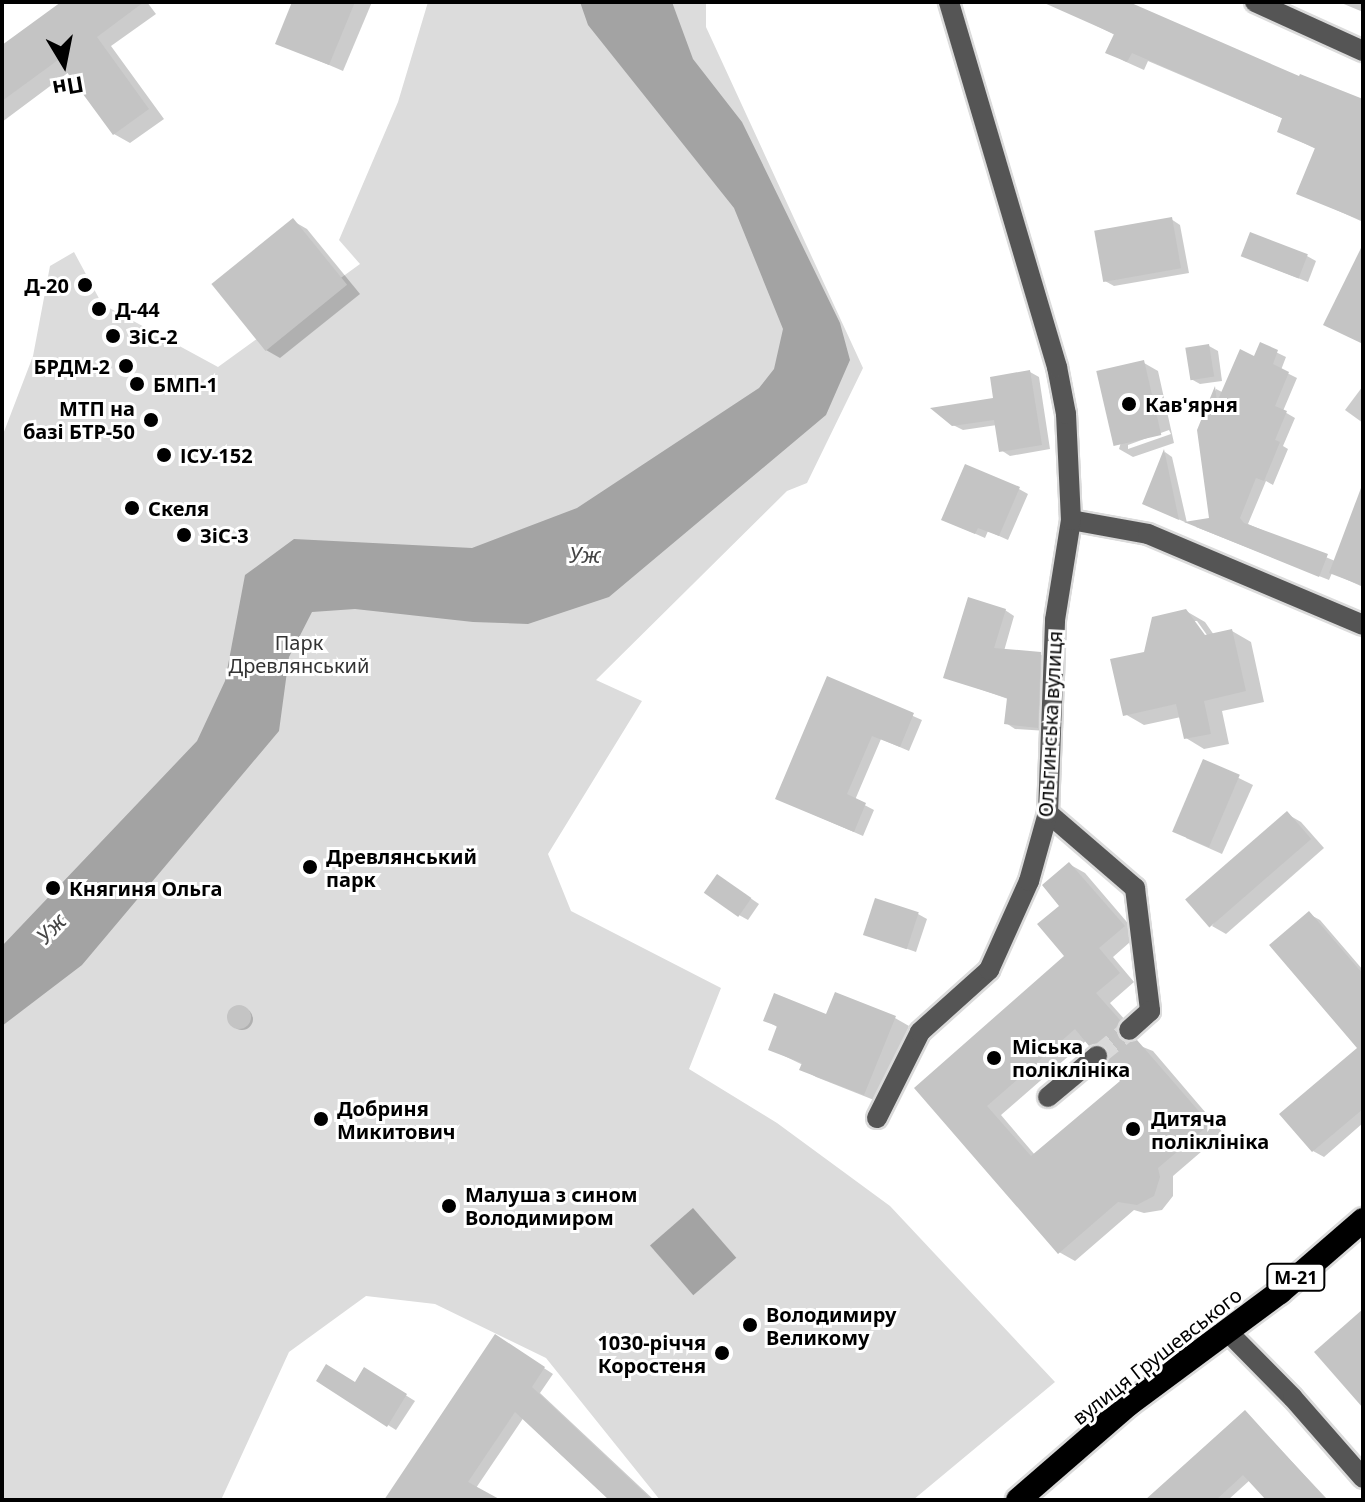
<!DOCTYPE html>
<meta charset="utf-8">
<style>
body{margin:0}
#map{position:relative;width:1365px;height:1502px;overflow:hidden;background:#fff;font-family:"Noto Sans",sans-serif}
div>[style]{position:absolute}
.green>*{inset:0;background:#dcdcdc}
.water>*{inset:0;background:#a3a3a3;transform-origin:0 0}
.shadow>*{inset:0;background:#0003}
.round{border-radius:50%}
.building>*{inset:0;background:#c4c4c4;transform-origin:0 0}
.minor-tunnel>*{height:20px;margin-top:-10px;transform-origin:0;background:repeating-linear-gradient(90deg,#d9d9d9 0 20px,transparent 0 30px)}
.roads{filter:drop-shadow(2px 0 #dbdbdb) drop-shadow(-2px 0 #dbdbdb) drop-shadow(0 2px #dbdbdb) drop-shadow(0 -2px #dbdbdb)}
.minor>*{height:20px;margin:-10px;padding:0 10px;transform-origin:10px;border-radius:10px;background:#555}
.highway>*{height:24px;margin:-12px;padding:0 12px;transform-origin:12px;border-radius:12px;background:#000}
.dots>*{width:22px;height:22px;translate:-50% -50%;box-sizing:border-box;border:4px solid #fff;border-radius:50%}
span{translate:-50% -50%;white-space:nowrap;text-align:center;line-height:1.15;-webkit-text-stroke:6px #fff;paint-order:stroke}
.shield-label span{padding:2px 6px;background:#fff;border:2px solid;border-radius:6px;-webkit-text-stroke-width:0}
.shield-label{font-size:18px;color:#000;font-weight:700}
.poi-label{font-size:20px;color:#000;font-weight:700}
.right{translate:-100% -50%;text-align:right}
.left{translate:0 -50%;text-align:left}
.park-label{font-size:20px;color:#333}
.street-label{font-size:20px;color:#000}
.water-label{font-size:22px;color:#444;font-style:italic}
.frame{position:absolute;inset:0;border:4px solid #000;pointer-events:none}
.north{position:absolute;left:24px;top:24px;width:80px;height:80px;-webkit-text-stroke:6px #fff;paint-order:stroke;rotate:170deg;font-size:22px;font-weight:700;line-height:32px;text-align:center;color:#000}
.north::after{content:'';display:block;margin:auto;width:28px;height:36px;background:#000;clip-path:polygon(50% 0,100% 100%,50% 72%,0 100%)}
</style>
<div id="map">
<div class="green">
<i style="clip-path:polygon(428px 2px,706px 2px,706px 27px,863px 368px,807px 483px,787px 491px,596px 680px,642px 701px,548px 854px,571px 911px,721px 988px,689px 1069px,777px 1123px,890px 1206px,1055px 1382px,913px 1500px,660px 1500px,546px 1358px,435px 1304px,366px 1296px,289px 1352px,221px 1500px,2px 1500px,2px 437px,33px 356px,50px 266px,74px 252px,102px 304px,218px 367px,360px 264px,339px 240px,398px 102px)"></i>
</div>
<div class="water">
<i style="clip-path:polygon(580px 2px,672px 2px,693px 59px,742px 122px,840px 323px,850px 360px,826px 415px,609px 597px,528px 624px,473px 622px,355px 609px,312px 612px,289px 657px,279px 731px,82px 965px,2px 1026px,2px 946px,197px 741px,225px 681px,245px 575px,294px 539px,472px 548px,577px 508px,759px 388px,774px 369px,783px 329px,734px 208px,588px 25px)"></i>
<i style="left:693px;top:1208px;width:66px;height:57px;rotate:49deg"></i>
</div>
<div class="shadow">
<i style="clip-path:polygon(65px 2px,147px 2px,156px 14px,111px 46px,164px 119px,130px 143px,114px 134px,69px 72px,2px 122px,2px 48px)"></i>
<i style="clip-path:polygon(295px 2px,372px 2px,343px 71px,278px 43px)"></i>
<i style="clip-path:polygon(1076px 2px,1124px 2px,1300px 79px,1363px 101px,1363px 222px,1299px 193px,1316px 149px,1279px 131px,1284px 119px,1148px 61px,1144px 70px,1124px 61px,1108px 52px,1115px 35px,1071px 13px)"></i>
<i style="clip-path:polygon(1339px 2px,1363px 2px,1363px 12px)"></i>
<i style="clip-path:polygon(1171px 219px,1180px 225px,1189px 273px,1114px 286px,1105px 281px)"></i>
<i style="clip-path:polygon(293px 221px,307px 229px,360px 294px,280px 358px,266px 350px)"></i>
<i style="clip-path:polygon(1307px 256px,1316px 261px,1308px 282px,1252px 260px)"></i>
<i style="clip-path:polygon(1261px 345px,1286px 357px,1281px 370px,1297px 378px,1283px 411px,1295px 418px,1283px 446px,1288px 449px,1273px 485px,1266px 481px,1248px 524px,1335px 561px,1363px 488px,1363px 587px,1332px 573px,1329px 580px,1196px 527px,1211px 520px,1199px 430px,1216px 389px,1224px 393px,1255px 358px)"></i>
<i style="clip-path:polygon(1209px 346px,1218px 351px,1222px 381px,1200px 384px,1191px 379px)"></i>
<i style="clip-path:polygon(evenodd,1144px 363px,1158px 371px,1174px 443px,1133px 457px,1119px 449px,1144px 363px,1169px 430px,1171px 434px,1128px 449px,1128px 445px,1169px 430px)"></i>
<i style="clip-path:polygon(1030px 372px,1039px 377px,1050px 449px,1010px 456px,1001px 450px,997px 425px,963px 430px,953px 425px,995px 400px)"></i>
<i style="clip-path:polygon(1363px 386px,1363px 423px,1345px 410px)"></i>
<i style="clip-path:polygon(1165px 452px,1172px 457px,1187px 523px,1144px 504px)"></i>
<i style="clip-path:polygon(1019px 489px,1028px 494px,1008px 540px,988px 531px,985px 538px,953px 524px)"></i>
<i style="clip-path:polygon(1005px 610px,1014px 616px,1004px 651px,1040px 654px,1049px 660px,1047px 731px,1015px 729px,1006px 723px,1008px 699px,946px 677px)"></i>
<i style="clip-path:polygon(evenodd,1186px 611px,1205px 622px,1214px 635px,1232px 631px,1251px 642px,1264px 702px,1222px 711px,1229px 744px,1204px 749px,1186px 738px,1181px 717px,1144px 725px,1125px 714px,1186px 611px,1192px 621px,1197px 621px,1212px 642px,1209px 644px,1192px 621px)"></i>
<i style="clip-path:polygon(829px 679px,922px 720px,909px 751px,881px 739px,855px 800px,874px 810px,863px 836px,787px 803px)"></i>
<i style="clip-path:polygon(1204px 761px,1253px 785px,1222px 854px,1186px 838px)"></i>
<i style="clip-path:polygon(1287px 814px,1301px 822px,1324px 848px,1226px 934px,1212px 926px)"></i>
<i style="clip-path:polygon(evenodd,1069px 864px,1085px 873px,1138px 935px,1113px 957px,1134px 982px,1110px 1003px,1134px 1030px,1133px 1043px,1153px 1051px,1223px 1133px,1173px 1176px,1173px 1196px,1162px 1210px,1144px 1213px,1134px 1210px,1075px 1261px,1059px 1252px,917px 1088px,1067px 956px,1062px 906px,1069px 864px,1087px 1040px,1106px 1053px,1111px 1051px,1122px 1081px,1035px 1155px,1001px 1115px,1087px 1040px)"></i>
<i style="clip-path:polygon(727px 882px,759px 904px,748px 920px,739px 915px)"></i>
<i style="clip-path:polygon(918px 914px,927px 919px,916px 952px,865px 934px)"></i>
<i style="clip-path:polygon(1309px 914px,1320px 920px,1363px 970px,1363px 1123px,1324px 1157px,1313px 1151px,1360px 1048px)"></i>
<i class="round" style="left:231px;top:1008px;width:22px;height:22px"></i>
<i style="clip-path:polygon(827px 1017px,895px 1018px,909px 1026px,879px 1102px,816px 1077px,802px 1069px,803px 1065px,770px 1049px,779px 1028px,765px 1020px)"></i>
<i style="clip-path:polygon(504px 1342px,553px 1374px,540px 1393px,654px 1500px,612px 1500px,524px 1417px,476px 1488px,497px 1500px,401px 1500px)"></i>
<i style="clip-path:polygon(365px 1370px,415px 1401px,396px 1430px,388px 1425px,356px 1384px)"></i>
<i style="clip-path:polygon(1245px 1412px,1328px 1500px,1268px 1500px,1250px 1480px,1228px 1500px,1148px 1500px)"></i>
</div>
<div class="building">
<i style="clip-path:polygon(61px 2px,144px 2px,97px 37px,149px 109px,113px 135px,58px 60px,2px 101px,2px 45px)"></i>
<i style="clip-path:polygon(292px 2px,355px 2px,329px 65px,275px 44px)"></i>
<i style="clip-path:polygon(1042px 2px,1129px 2px,1299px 76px,1300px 74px,1363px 99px,1363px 221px,1296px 194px,1315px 148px,1277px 132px,1282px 118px,1132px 53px,1127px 62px,1105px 53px,1114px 34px)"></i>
<i style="left:1172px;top:217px;width:52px;height:79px;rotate:80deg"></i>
<i style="left:293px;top:218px;width:86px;height:105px;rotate:51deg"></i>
<i style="left:1250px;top:232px;width:62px;height:26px;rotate:21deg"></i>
<i style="clip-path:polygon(1363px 244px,1363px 344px,1323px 325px)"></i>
<i style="clip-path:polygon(1260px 342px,1278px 350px,1273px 364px,1289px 372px,1275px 406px,1287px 411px,1275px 440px,1280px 442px,1264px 481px,1256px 478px,1240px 518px,1244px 523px,1328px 554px,1319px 577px,1184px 522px,1209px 518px,1197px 430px,1215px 386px,1217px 402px,1240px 349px,1254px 356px)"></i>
<i style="left:1209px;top:344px;width:33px;height:24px;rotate:81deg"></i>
<i style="left:1144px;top:360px;width:77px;height:49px;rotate:77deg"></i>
<i style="clip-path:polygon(1030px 370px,1042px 445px,999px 452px,994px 420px,952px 426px,930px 408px,993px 398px,990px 377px)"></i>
<i style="clip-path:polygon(1164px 449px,1179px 520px,1142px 504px)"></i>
<i style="clip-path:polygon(965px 464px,1020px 487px,999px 536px,978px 528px,975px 534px,941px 520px)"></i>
<i style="clip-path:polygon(1361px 488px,1363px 488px,1363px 586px,1329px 573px)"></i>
<i style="clip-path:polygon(968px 597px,1006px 609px,994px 648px,1041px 652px,1038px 728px,1004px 724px,1007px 698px,943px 678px)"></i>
<i style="clip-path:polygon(1186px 609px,1205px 635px,1232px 629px,1246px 691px,1204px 701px,1211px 734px,1184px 739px,1176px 704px,1123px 716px,1110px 659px,1144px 652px,1152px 617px)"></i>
<i style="clip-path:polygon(827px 676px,914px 713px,900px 747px,872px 736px,847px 794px,866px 803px,854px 832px,775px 799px)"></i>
<i style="left:1203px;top:759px;width:40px;height:79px;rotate:23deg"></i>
<i style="left:1287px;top:811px;width:37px;height:135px;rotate:49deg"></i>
<i style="clip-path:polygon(evenodd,1069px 862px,1125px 926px,1099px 948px,1120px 973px,1096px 993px,1120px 1020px,1116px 1027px,1119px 1038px,1126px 1043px,1137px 1040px,1210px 1124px,1158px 1168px,1160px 1177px,1154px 1196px,1137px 1205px,1118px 1202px,1058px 1254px,914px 1088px,1064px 956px,1037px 924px,1059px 906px,1042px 885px,1069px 862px,1075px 1029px,1089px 1046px,1096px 1043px,1106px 1047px,1110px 1055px,1106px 1065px,1120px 1081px,1031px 1156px,987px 1106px,1075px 1029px)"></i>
<i style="left:717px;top:874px;width:42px;height:23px;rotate:35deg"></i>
<i style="left:875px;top:898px;width:46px;height:39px;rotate:18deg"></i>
<i style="clip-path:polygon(1309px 911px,1363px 974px,1363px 1109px,1312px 1152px,1279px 1114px,1357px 1048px,1269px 945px)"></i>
<i style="clip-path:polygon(835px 992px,896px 1016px,864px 1095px,799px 1070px,802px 1063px,768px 1050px,777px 1026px,763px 1021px,774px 993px,826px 1014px)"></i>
<i class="round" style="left:227px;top:1005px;width:24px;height:24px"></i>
<i style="clip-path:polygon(1363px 1309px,1363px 1408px,1314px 1352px)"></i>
<i style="clip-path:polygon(495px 1334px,545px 1367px,532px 1387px,652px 1500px,609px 1500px,515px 1412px,468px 1482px,501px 1500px,384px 1500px)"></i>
<i style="clip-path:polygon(326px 1364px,355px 1382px,364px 1367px,407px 1394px,387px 1427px,316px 1381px)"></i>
<i style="clip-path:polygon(1245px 1410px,1327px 1500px,1266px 1500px,1243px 1475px,1216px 1500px,1145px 1500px)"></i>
</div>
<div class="minor-tunnel">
<i style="left:1097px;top:1056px;width:41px;rotate:-39.1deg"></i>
</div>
<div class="roads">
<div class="minor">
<i style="left:1255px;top:2px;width:119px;rotate:24.4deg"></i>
<i style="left:1071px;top:520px;width:78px;rotate:10.3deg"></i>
<i style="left:1148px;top:534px;width:233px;rotate:22.9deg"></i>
<i style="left:1048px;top:813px;width:115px;rotate:40.8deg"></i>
<i style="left:1135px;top:888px;width:124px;rotate:83deg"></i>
<i style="left:1150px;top:1011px;width:28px;rotate:138deg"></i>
<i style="left:1048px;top:1097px;width:64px;rotate:-39.9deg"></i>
<i style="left:877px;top:1118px;width:96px;rotate:-63.4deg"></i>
<i style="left:920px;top:1032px;width:93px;rotate:-41.9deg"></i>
<i style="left:989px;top:970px;width:98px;rotate:-65.8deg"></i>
<i style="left:1029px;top:881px;width:71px;rotate:-74.4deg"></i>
<i style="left:1048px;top:813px;width:193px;rotate:-87.9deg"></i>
<i style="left:1055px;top:620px;width:101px;rotate:-80.9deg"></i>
<i style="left:1071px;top:520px;width:106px;rotate:-92.7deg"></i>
<i style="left:1066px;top:414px;width:48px;rotate:-100.8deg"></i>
<i style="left:1057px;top:367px;width:381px;rotate:-106.5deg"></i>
<i style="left:1226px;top:1330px;width:95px;rotate:45.4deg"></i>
<i style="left:1293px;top:1398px;width:106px;rotate:48.8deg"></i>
</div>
<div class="highway">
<i style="left:1018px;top:1500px;width:147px;rotate:-40.9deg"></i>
<i style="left:1129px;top:1404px;width:188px;rotate:-36.6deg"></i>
<i style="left:1280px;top:1292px;width:110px;rotate:-40.9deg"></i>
</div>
</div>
<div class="dots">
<i style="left:85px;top:285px;background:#000"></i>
<i style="left:99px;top:309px;background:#000"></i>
<i style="left:113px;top:336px;background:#000"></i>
<i style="left:126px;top:366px;background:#000"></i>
<i style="left:137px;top:384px;background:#000"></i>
<i style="left:1129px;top:404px;background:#000"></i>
<i style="left:151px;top:420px;background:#000"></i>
<i style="left:164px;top:455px;background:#000"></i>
<i style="left:132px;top:508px;background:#000"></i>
<i style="left:184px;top:535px;background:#000"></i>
<i style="left:310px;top:867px;background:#000"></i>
<i style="left:53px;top:888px;background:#000"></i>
<i style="left:994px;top:1058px;background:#000"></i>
<i style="left:321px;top:1119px;background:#000"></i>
<i style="left:1133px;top:1129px;background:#000"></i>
<i style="left:449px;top:1206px;background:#000"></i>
<i style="left:750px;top:1325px;background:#000"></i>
<i style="left:722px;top:1353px;background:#000"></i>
</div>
<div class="shield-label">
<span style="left:1296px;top:1277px">М-21</span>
</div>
<div class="poi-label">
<span class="right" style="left:69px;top:285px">Д-20</span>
<span class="left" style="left:115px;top:309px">Д-44</span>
<span class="left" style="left:129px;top:336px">ЗіС-2</span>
<span class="right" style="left:110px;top:366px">БРДМ-2</span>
<span class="left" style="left:153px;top:384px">БМП-1</span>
<span class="left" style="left:1145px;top:404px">Кав'ярня</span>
<span class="right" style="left:135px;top:420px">МТП на<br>базі БТР-50</span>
<span class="left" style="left:180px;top:455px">ІСУ-152</span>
<span class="left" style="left:148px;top:508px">Скеля</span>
<span class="left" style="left:200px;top:535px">ЗіС-3</span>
<span class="left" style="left:326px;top:868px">Древлянський<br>парк</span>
<span class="left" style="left:69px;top:888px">Княгиня Ольга</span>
<span class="left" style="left:1012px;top:1058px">Міська<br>поліклініка</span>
<span class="left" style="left:337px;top:1120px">Добриня<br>Микитович</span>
<span class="left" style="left:1151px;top:1130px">Дитяча<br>поліклініка</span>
<span class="left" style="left:465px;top:1206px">Малуша з сином<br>Володимиром</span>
<span class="left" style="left:766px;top:1326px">Володимиру<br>Великому</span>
<span class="right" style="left:706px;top:1354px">1030-річчя<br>Коростеня</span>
</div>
<div class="park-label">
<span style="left:299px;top:654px">Парк<br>Древлянський</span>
</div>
<div class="street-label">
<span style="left:1050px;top:724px;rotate:-87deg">Ольгинська вулиця</span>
<span style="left:1157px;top:1356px;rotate:-38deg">вулиця Грушевського</span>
</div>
<div class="water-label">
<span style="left:585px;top:555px">Уж</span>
<span style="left:51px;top:928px;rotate:-46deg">Уж</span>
</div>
<div class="frame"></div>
<div class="north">Пн</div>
</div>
